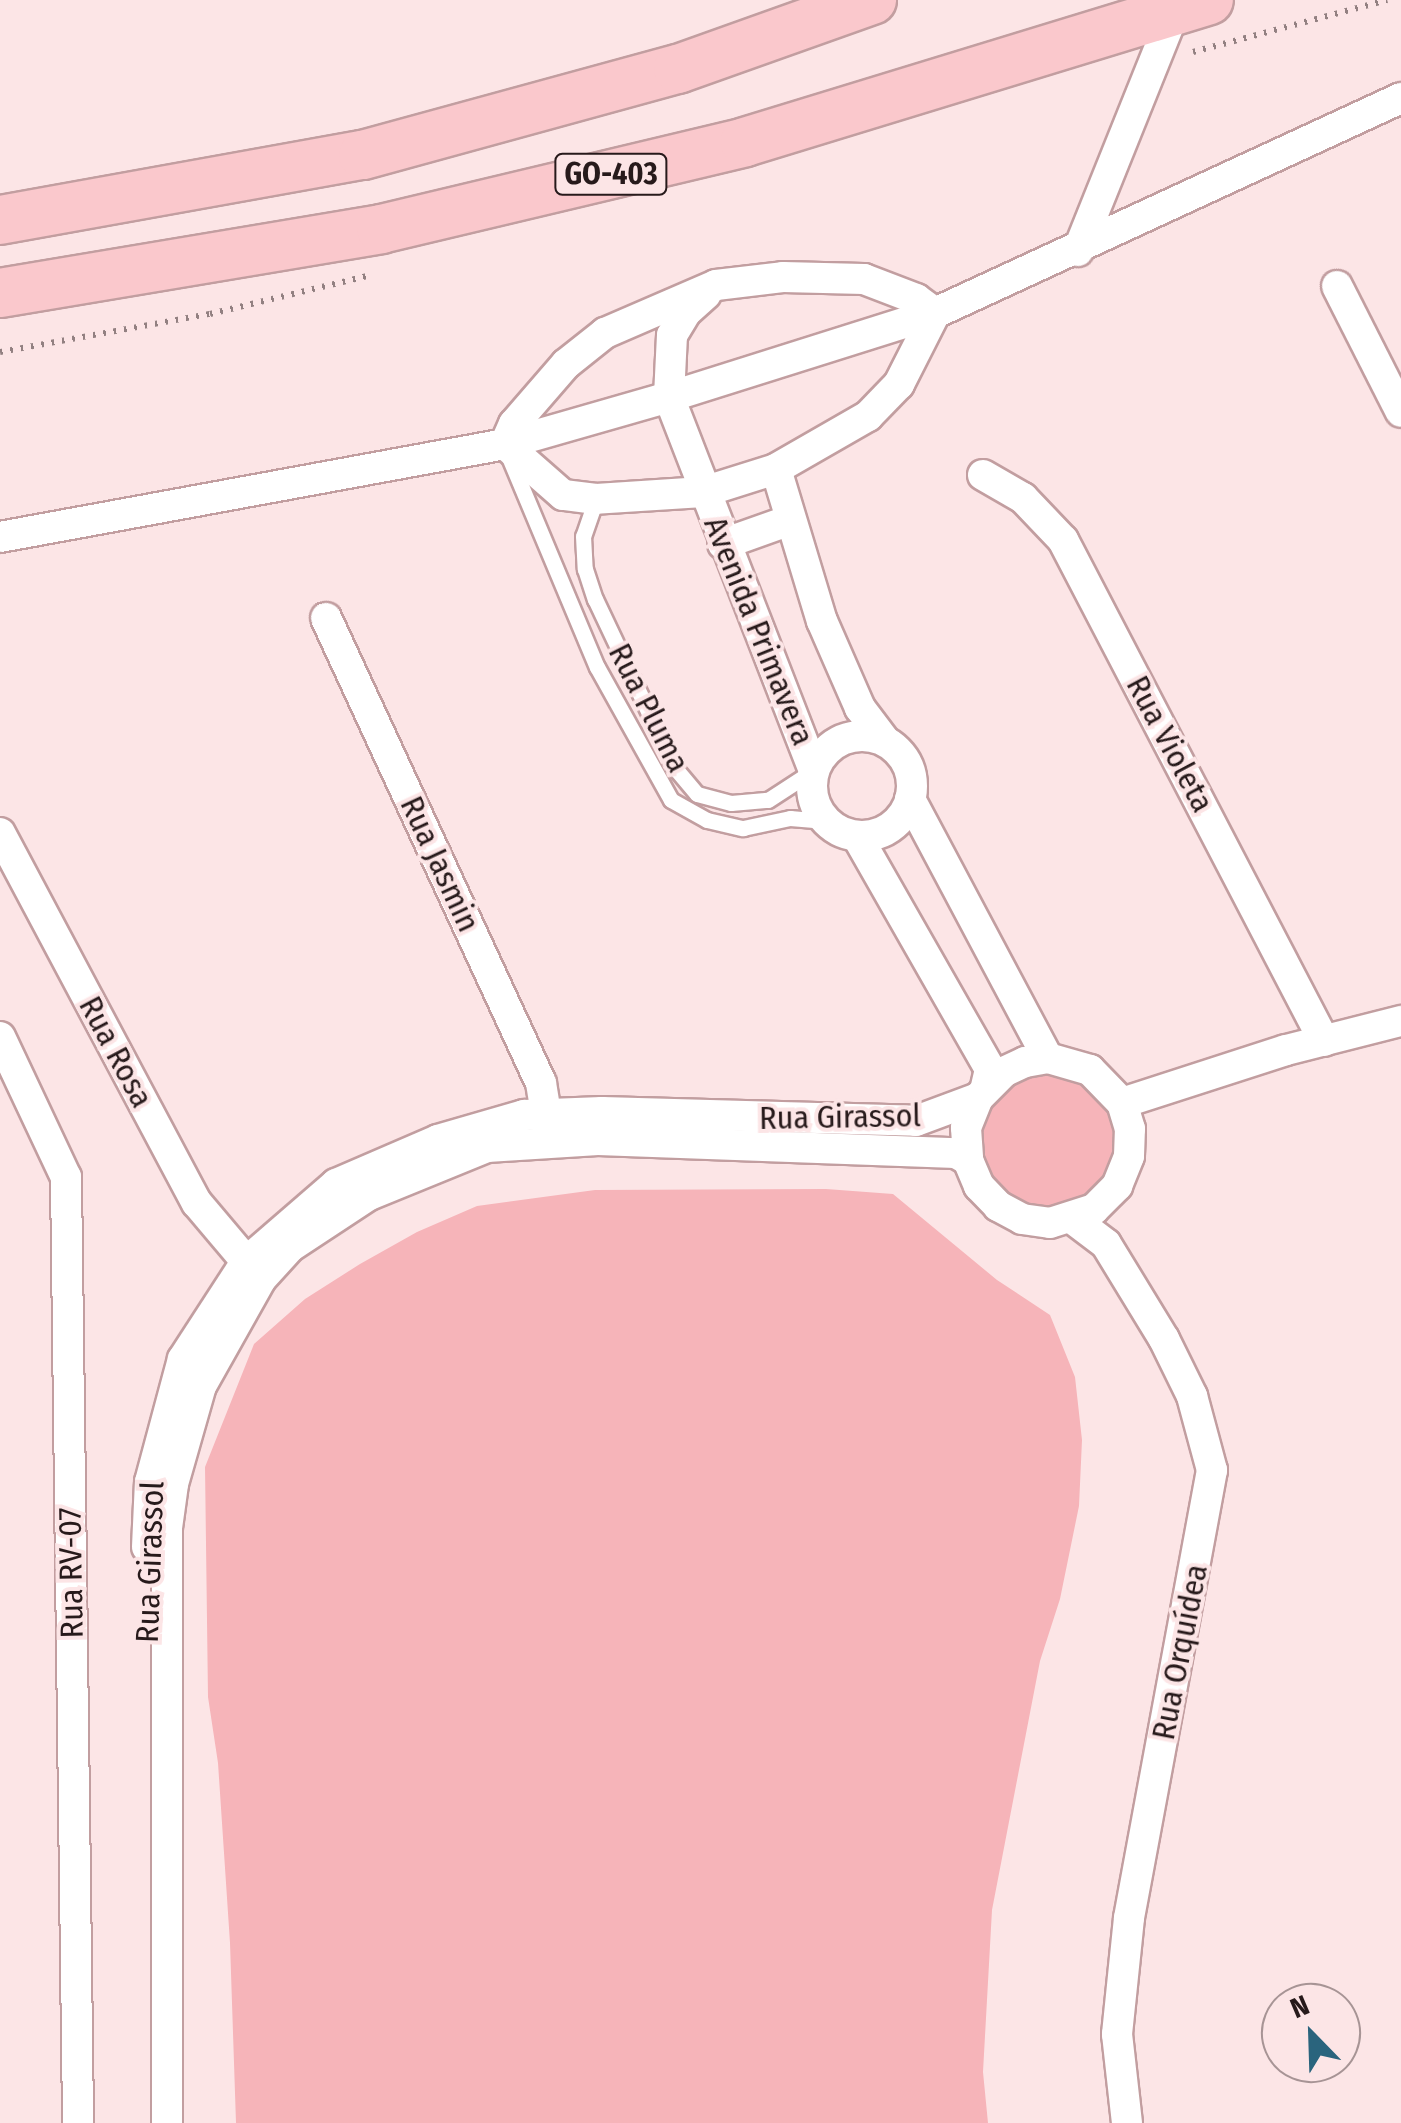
<!DOCTYPE html>
<meta charset="utf-8">
<style>
body{margin:0}
#map{position:relative;width:1401px;height:2123px;overflow:hidden;background:#fce5e6;font-family:"Fira Sans Condensed",sans-serif}
div>[style]{position:absolute}
.green>*{inset:0;background:#f6b4b9}
.round{border-radius:50%}
.path>*{height:6px;margin-top:-3px;transform-origin:0;background:repeating-linear-gradient(90deg,#928081 0 2.5px,transparent 0 10.5px)}
.roads{filter:drop-shadow(2px 0 #c29ea0) drop-shadow(-2px 0 #c29ea0) drop-shadow(0 2px #c29ea0) drop-shadow(0 -2px #c29ea0)}
.lane>*{height:15px;margin:-7.5px;padding:0 7.5px;transform-origin:7.5px;border-radius:7.5px;background:#fff}
.street>*{height:30px;margin:-15px;padding:0 15px;transform-origin:15px;border-radius:15px;background:#fff}
.street>.ring{margin:-15px;padding:0;box-sizing:content-box;background:none;border:30px solid #fff;border-radius:50%}
.primary>*{height:48px;margin:-24px;padding:0 24px;transform-origin:24px;border-radius:24px;background:#fac8cc}
span{translate:-50% -50%;white-space:nowrap;text-align:center;line-height:1.15;-webkit-text-stroke:8px #fce5e6;paint-order:stroke}
.shield-label span{padding:2px 8px;background:#fce5e6;border:2px solid;border-radius:8px;-webkit-text-stroke-width:0}
.shield-label{font-size:30px;color:#271a1b;font-weight:700}
.street-label{font-size:32px;color:#271a1b}
.north{position:absolute;left:1261px;top:1983px;width:100px;height:100px;box-sizing:border-box;background:#fce5e6;border:2px solid #a79495;border-radius:50%;rotate:337deg;font-size:28px;font-weight:700;line-height:40px;text-align:center;color:#271a1b}
.north::after{content:'';display:block;margin:auto;width:35px;height:45px;background:#2a647d;clip-path:polygon(50% 0,100% 100%,50% 72%,0 100%)}
</style>
<div id="map">
<div class="green">
<i class="round" style="left:982px;top:1075px;width:132px;height:132px"></i>
<i style="clip-path:polygon(826px 1189px,893px 1194px,997px 1280px,1050px 1315px,1075px 1377px,1082px 1440px,1079px 1506px,1060px 1599px,1040px 1661px,992px 1910px,983px 2072px,988px 2123px,236px 2123px,230px 1943px,218px 1763px,208px 1697px,205px 1467px,254px 1344px,305px 1299px,360px 1264px,417px 1232px,477px 1206px,595px 1190px)"></i>
</div>
<div class="path">
<i style="left:1193px;top:52px;width:201px;rotate:-15deg"></i>
<i style="left:0;top:352px;width:213px;rotate:-10.3deg"></i>
<i style="left:210px;top:314px;width:166px;rotate:-13.6deg"></i>
</div>
<div class="roads">
<div class="lane">
<i style="left:509px;top:457px;width:228px;rotate:67.3deg"></i>
<i style="left:597px;top:667px;width:152px;rotate:60.9deg"></i>
<i style="left:671px;top:800px;width:41px;rotate:29.1deg"></i>
<i style="left:707px;top:820px;width:37px;rotate:13deg"></i>
<i style="left:743px;top:828px;width:48px;rotate:-12deg"></i>
<i style="left:790px;top:818px;width:36px;rotate:5deg"></i>
<i style="left:596px;top:499px;width:39px;rotate:109deg"></i>
<i style="left:583px;top:536px;width:33px;rotate:87deg"></i>
<i style="left:585px;top:569px;width:32px;rotate:72deg"></i>
<i style="left:595px;top:599px;width:187px;rotate:64.7deg"></i>
<i style="left:675px;top:768px;width:34px;rotate:50deg"></i>
<i style="left:697px;top:794px;width:35px;rotate:15deg"></i>
<i style="left:731px;top:803px;width:37px;rotate:-5deg"></i>
<i style="left:768px;top:800px;width:55px;rotate:-33.1deg"></i>
</div>
<div class="street">
<i style="left:1078px;top:251px;width:260px;rotate:-68.1deg"></i>
<i style="left:783px;top:277px;width:81px;rotate:1.4deg"></i>
<i style="left:864px;top:279px;width:56px;rotate:21deg"></i>
<i style="left:916px;top:299px;width:24px;rotate:36deg"></i>
<i style="left:935px;top:313px;width:80px;rotate:116.9deg"></i>
<i style="left:899px;top:384px;width:45px;rotate:134.1deg"></i>
<i style="left:868px;top:416px;width:106px;rotate:150.1deg"></i>
<i style="left:776px;top:469px;width:77px;rotate:162.5deg"></i>
<i style="left:703px;top:492px;width:107px;rotate:176.3deg"></i>
<i style="left:596px;top:499px;width:33px;rotate:-173deg"></i>
<i style="left:563px;top:495px;width:77px;rotate:-138.7deg"></i>
<i style="left:505px;top:444px;width:22px;rotate:-66deg"></i>
<i style="left:514px;top:424px;width:79px;rotate:-49.1deg"></i>
<i style="left:566px;top:364px;width:50px;rotate:-38.5deg"></i>
<i style="left:605px;top:333px;width:121px;rotate:-23.4deg"></i>
<i style="left:716px;top:285px;width:67px;rotate:-6.8deg"></i>
<i style="left:1337px;top:286px;width:141px;rotate:63.1deg"></i>
<i style="left:706px;top:294px;width:27px;rotate:138deg"></i>
<i style="left:686px;top:312px;width:27px;rotate:121deg"></i>
<i style="left:672px;top:335px;width:62px;rotate:92.8deg"></i>
<i style="left:669px;top:397px;width:400px;rotate:68.8deg"></i>
<i style="left:776px;top:469px;width:159px;rotate:73.2deg"></i>
<i style="left:822px;top:621px;width:95px;rotate:66.4deg"></i>
<i style="left:860px;top:708px;width:41px;rotate:52.9deg"></i>
<i style="left:983px;top:475px;width:46px;rotate:29.9deg"></i>
<i style="left:1023px;top:498px;width:58px;rotate:46.4deg"></i>
<i style="left:1063px;top:540px;width:565px;rotate:62.48deg"></i>
<i style="left:0;top:537px;width:513px;rotate:-10.43deg"></i>
<i style="left:505px;top:444px;width:171px;rotate:-16deg"></i>
<i style="left:669px;top:397px;width:279px;rotate:-17.5deg"></i>
<i style="left:935px;top:313px;width:513px;rotate:-24.77deg"></i>
<i style="left:723px;top:544px;width:69px;rotate:-19.5deg"></i>
<i style="left:326px;top:618px;width:512px;rotate:65.19deg"></i>
<i style="left:541px;top:1083px;width:50px;rotate:80.7deg"></i>
<i class="ring" style="left:812px;top:736px;width:70px;height:70px"></i>
<i style="left:910px;top:799px;width:293px;rotate:62deg"></i>
<i style="left:0;top:833px;width:419px;rotate:62deg"></i>
<i style="left:197px;top:1203px;width:93px;rotate:49.8deg"></i>
<i style="left:857px;top:836px;width:268px;rotate:60.3deg"></i>
<i style="left:990px;top:1069px;width:18px;rotate:103deg"></i>
<i style="left:0;top:1037px;width:155px;rotate:64.8deg"></i>
<i style="left:66px;top:1177px;width:946px;rotate:89.27deg"></i>
<i style="left:1122px;top:1103px;width:172px;rotate:-17.9deg"></i>
<i style="left:1286px;top:1050px;width:119px;rotate:-14.2deg"></i>
<i style="left:1073px;top:1219px;width:41px;rotate:37.1deg"></i>
<i style="left:1106px;top:1244px;width:111px;rotate:58.6deg"></i>
<i style="left:1164px;top:1339px;width:64px;rotate:63.8deg"></i>
<i style="left:1192px;top:1396px;width:77px;rotate:74.9deg"></i>
<i style="left:1212px;top:1470px;width:456px;rotate:100.5deg"></i>
<i style="left:1129px;top:1918px;width:117px;rotate:95.9deg"></i>
<i style="left:1117px;top:2034px;width:90px;rotate:83.6deg"></i>
<i style="left:147px;top:1547px;width:65px;rotate:-87.4deg"></i>
<i style="left:150px;top:1482px;width:127px;rotate:-75deg"></i>
<i style="left:183px;top:1359px;width:116px;rotate:-57deg"></i>
<i style="left:246px;top:1262px;width:119px;rotate:-40.9deg"></i>
<i style="left:336px;top:1184px;width:111px;rotate:-23.3deg"></i>
<i style="left:438px;top:1140px;width:90px;rotate:-16.2deg"></i>
<i style="left:524px;top:1115px;width:78px;rotate:-2.2deg"></i>
<i style="left:602px;top:1112px;width:314px;rotate:1.6deg"></i>
<i style="left:916px;top:1121px;width:66px;rotate:-20.4deg"></i>
<i style="left:167px;top:2123px;width:595px;rotate:-90deg"></i>
<i style="left:167px;top:1528px;width:44px;rotate:-82.2deg"></i>
<i style="left:173px;top:1484px;width:102px;rotate:-74.1deg"></i>
<i style="left:201px;top:1386px;width:123px;rotate:-60.7deg"></i>
<i style="left:261px;top:1279px;width:43px;rotate:-47.8deg"></i>
<i style="left:290px;top:1247px;width:95px;rotate:-33.4deg"></i>
<i style="left:369px;top:1195px;width:127px;rotate:-22.1deg"></i>
<i style="left:487px;top:1147px;width:111px;rotate:-3.6deg"></i>
<i style="left:598px;top:1140px;width:358px;rotate:2.1deg"></i>
<i style="left:956px;top:1153px;width:14px;rotate:30deg"></i>
<i style="left:968px;top:1160px;width:28px;rotate:67deg"></i>
<i style="left:979px;top:1186px;width:28px;rotate:46deg"></i>
<i style="left:998px;top:1206px;width:27px;rotate:28deg"></i>
<i style="left:1022px;top:1219px;width:28px;rotate:8deg"></i>
<i style="left:1050px;top:1223px;width:46px;rotate:-17.7deg"></i>
<i style="left:1094px;top:1209px;width:33px;rotate:-45deg"></i>
<i style="left:1117px;top:1186px;width:32px;rotate:-68deg"></i>
<i style="left:1129px;top:1156px;width:27px;rotate:-88deg"></i>
<i style="left:1130px;top:1129px;width:27px;rotate:-107deg"></i>
<i style="left:1122px;top:1103px;width:46px;rotate:-134.1deg"></i>
<i style="left:1090px;top:1070px;width:44px;rotate:-164.1deg"></i>
<i style="left:1048px;top:1058px;width:23px;rotate:170deg"></i>
<i style="left:1025px;top:1062px;width:23px;rotate:155deg"></i>
<i style="left:1004px;top:1072px;width:37px;rotate:135deg"></i>
<i style="left:978px;top:1098px;width:32px;rotate:112deg"></i>
<i style="left:966px;top:1128px;width:32px;rotate:86deg"></i>
</div>
<div class="primary">
<i style="left:0;top:220px;width:369px;rotate:-10.2deg"></i>
<i style="left:363px;top:155px;width:327px;rotate:-15.3deg"></i>
<i style="left:678px;top:69px;width:206px;rotate:-19.6deg"></i>
<i style="left:0;top:293px;width:386px;rotate:-9.5deg"></i>
<i style="left:381px;top:229px;width:374px;rotate:-13.4deg"></i>
<i style="left:745px;top:142px;width:485px;rotate:-17deg"></i>
</div>
</div>
<div class="shield-label">
<span style="left:611px;top:174px">GO-403</span>
</div>
<div class="street-label">
<span style="left:759px;top:631px;rotate:68deg">Avenida Primavera</span>
<span style="left:649px;top:708px;rotate:63deg">Rua Pluma</span>
<span style="left:1170px;top:744px;rotate:62deg">Rua Violeta</span>
<span style="left:440px;top:864px;rotate:65deg">Rua Jasmin</span>
<span style="left:116px;top:1052px;rotate:62deg">Rua Rosa</span>
<span style="left:840px;top:1117px;rotate:-1deg">Rua Girassol</span>
<span style="left:150px;top:1562px;rotate:-88deg">Rua Girassol</span>
<span style="left:71px;top:1573px;rotate:-91deg">Rua RV-07</span>
<span style="left:1180px;top:1652px;rotate:-79deg">Rua Orquídea</span>
</div>
<div class="north">N</div>
</div>
